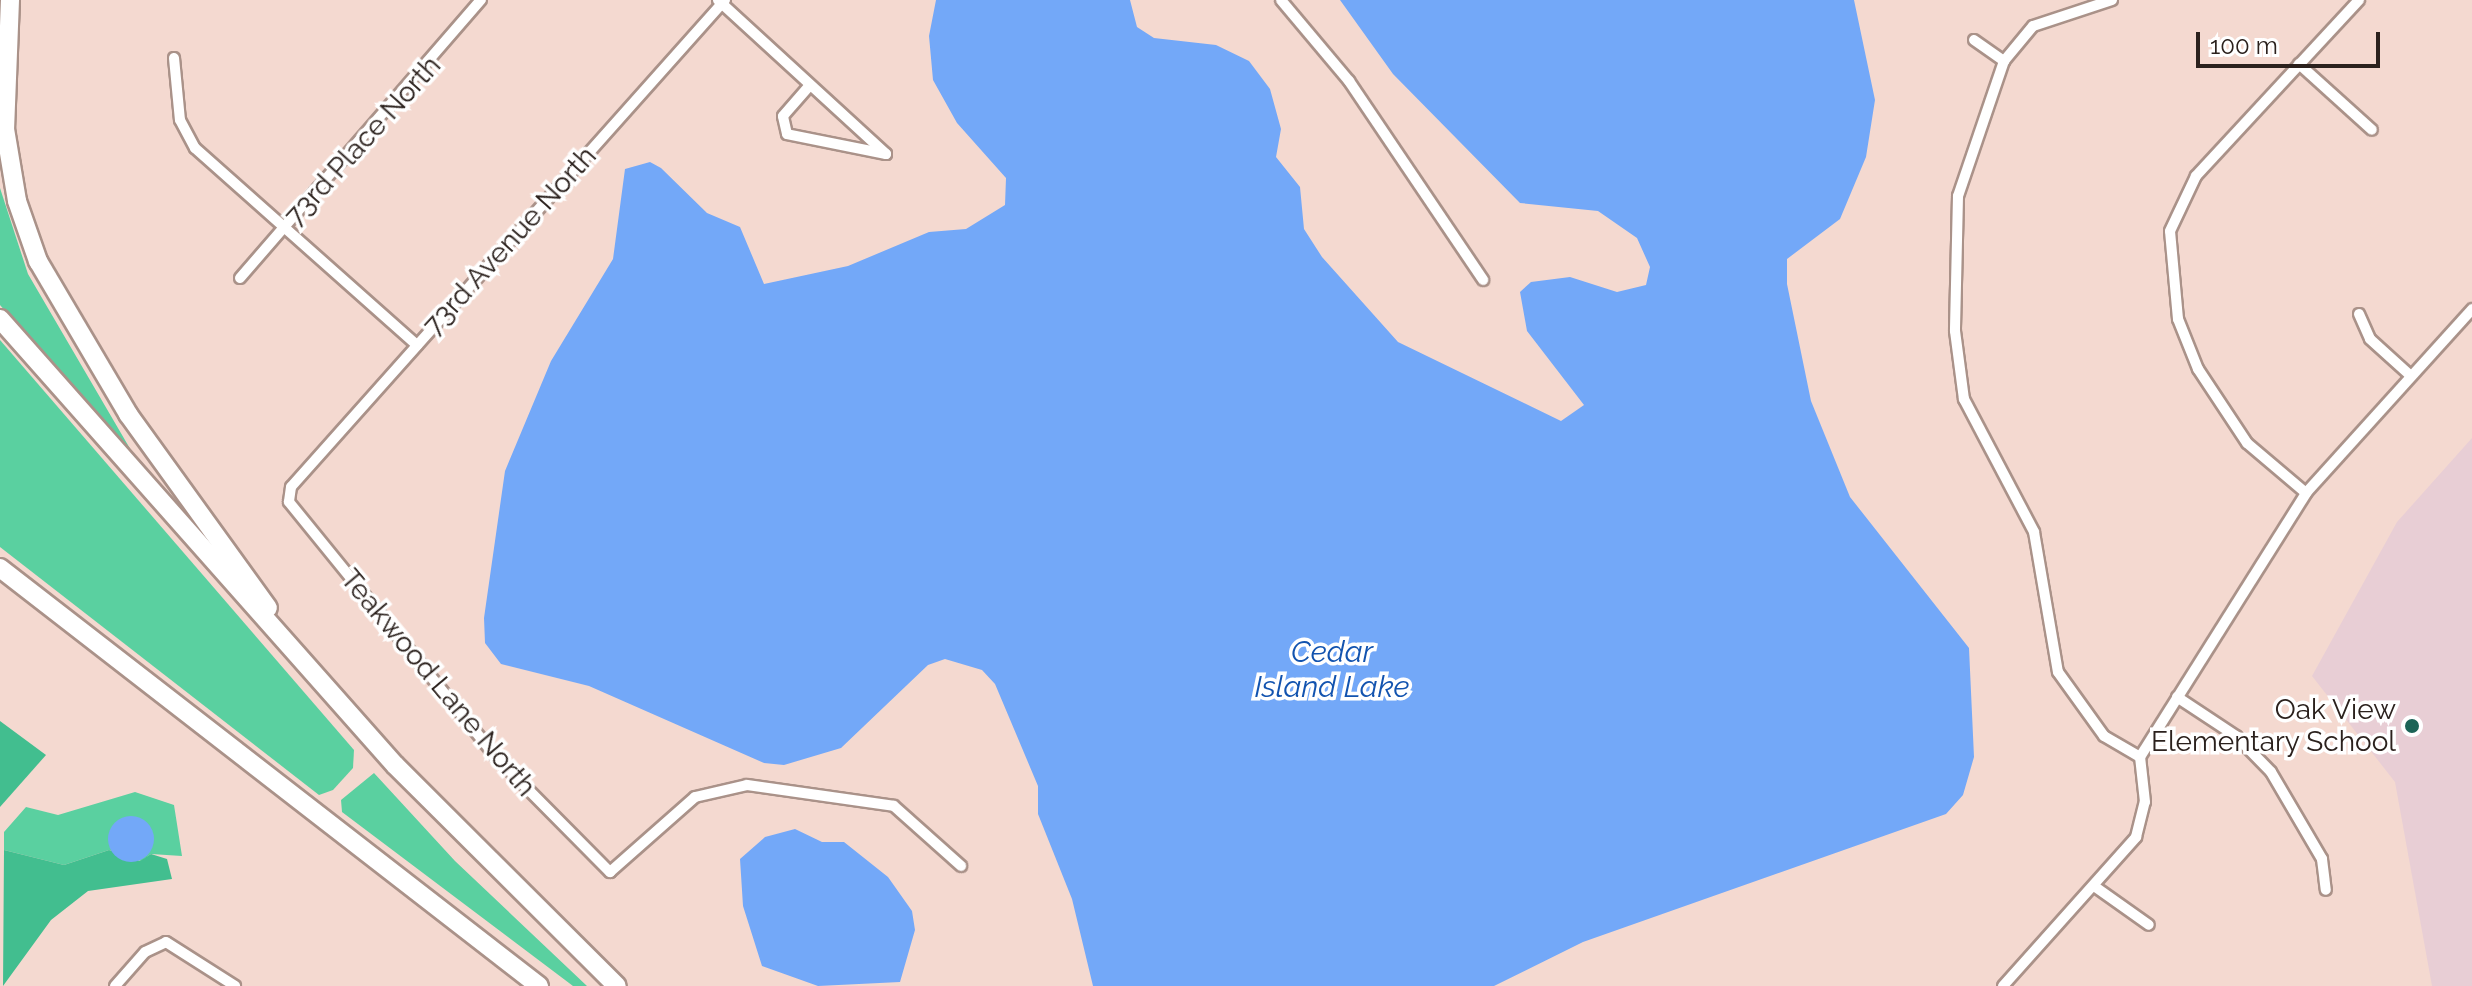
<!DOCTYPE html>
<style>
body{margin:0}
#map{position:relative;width:2472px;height:986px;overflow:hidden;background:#f4d9d0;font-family:Raleway,sans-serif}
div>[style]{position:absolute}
.education>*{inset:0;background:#e8ced5}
.green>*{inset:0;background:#5ad0a0}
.forest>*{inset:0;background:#42be8f}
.water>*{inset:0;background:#73a8f8}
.round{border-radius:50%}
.roads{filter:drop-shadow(2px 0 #aa9289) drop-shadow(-2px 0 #aa9289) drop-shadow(0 2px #aa9289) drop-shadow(0 -2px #aa9289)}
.street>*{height:10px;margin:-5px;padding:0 5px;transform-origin:5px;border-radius:5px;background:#fff}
.highway>*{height:18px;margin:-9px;padding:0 9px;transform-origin:9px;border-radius:9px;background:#fff}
.dots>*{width:22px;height:22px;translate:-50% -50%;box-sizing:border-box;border:4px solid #fff;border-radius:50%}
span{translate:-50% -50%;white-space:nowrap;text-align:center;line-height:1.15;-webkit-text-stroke:7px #fff;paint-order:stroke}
.street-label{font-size:28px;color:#2b211d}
.poi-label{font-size:28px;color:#2b211d}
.right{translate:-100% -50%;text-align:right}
.water-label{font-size:30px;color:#1253af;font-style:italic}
.scale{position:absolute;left:2196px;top:32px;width:184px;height:36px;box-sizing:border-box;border:4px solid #2b211d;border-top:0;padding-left:10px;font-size:24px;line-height:28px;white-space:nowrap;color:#2b211d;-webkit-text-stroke:6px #fff;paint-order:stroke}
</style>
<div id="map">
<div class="education">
<i style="clip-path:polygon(2472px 438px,2472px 986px,2432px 986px,2395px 782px,2312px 676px,2397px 522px)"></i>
</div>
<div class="green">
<i style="clip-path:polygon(0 188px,28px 274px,139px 464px,0 305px)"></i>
<i style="clip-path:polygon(0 340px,354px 750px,353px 768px,333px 790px,319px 795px,0 547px)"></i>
<i style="clip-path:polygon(374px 773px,455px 861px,587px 986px,573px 986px,342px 812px,341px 800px)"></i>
<i style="clip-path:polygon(135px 792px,174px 805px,182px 856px,151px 854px,141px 861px,109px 850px,64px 865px,4px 850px,4px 832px,26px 807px,58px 815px)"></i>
</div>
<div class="forest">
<i style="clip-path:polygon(0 721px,46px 755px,0 807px)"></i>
<i style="clip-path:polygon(4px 850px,64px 865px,109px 850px,140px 861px,151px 854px,167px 859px,172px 879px,88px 891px,51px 920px,3px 986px)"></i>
</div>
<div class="water">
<i style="clip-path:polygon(936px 0,1130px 0,1137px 27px,1154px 38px,1216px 45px,1249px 61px,1270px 89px,1281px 129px,1276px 157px,1300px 187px,1304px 229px,1322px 257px,1398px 342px,1561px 421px,1584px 405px,1527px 331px,1520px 292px,1531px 282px,1570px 277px,1617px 292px,1646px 285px,1650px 267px,1637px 238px,1598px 211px,1520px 203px,1393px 74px,1340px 0,1854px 0,1875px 100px,1866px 157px,1840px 219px,1787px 259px,1787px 284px,1811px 401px,1850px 497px,1969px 648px,1974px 757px,1963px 795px,1946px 814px,1583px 942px,1494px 986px,1093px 986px,1072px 899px,1038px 814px,1038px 786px,995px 684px,982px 670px,945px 659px,928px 665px,841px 748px,784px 765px,764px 763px,589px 686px,501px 664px,485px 643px,484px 618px,505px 471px,551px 361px,613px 259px,625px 169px,650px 162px,661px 168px,707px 213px,740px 227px,764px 284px,848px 266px,929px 232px,966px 229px,1005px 205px,1006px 178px,957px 123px,933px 80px,929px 36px)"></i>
<i class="round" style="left:108px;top:816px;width:46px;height:46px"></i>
<i style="clip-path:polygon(795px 829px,822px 842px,844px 842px,888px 877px,912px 911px,915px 930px,900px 982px,818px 986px,762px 966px,743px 906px,740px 859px,765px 837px)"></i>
</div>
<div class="roads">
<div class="street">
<i style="left:718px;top:0;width:228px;rotate:42.5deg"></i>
<i style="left:886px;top:154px;width:101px;rotate:-168.6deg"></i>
<i style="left:787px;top:134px;width:18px;rotate:-103deg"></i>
<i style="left:783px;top:116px;width:41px;rotate:-48.9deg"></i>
<i style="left:725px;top:0;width:652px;rotate:131.71deg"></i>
<i style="left:291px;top:487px;width:15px;rotate:98deg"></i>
<i style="left:289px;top:502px;width:333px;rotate:50.9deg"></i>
<i style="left:499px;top:760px;width:158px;rotate:45.3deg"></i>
<i style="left:610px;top:872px;width:113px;rotate:-41.4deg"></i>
<i style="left:695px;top:797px;width:53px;rotate:-13deg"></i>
<i style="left:747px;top:785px;width:148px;rotate:8.1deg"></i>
<i style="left:894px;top:806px;width:90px;rotate:41.8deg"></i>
<i style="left:1281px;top:0;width:106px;rotate:50deg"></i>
<i style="left:1349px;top:81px;width:240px;rotate:56deg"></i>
<i style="left:2112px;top:0;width:83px;rotate:161.8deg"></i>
<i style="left:2033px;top:26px;width:45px;rotate:129.6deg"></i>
<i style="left:2004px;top:61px;width:143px;rotate:108.8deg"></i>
<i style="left:1958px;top:196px;width:135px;rotate:91.3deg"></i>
<i style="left:1955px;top:331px;width:69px;rotate:82.5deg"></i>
<i style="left:1964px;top:399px;width:150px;rotate:62.2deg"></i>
<i style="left:2034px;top:532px;width:142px;rotate:80.3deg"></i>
<i style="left:2058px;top:672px;width:79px;rotate:54.3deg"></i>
<i style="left:2104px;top:736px;width:42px;rotate:30.3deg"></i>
<i style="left:1974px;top:40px;width:37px;rotate:35deg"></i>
<i style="left:174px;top:58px;width:62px;rotate:84.5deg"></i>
<i style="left:180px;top:120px;width:32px;rotate:62deg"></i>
<i style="left:195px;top:148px;width:297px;rotate:41.6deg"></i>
<i style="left:2299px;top:64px;width:98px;rotate:42.1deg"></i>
<i style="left:240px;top:278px;width:368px;rotate:-49.1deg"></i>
<i style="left:2359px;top:314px;width:27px;rotate:66deg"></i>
<i style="left:2370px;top:339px;width:55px;rotate:42.1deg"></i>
<i style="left:2306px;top:493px;width:77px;rotate:-139.7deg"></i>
<i style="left:2247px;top:443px;width:89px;rotate:-123.5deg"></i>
<i style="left:2198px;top:369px;width:54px;rotate:-111.8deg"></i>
<i style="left:2178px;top:319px;width:88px;rotate:-95.2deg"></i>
<i style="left:2170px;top:231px;width:61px;rotate:-64.7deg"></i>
<i style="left:2196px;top:176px;width:240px;rotate:-47.2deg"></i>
<i style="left:2177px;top:697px;width:71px;rotate:33.5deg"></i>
<i style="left:2236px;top:736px;width:50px;rotate:45.8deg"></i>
<i style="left:2271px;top:772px;width:101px;rotate:59.6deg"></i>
<i style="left:2322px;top:859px;width:31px;rotate:83deg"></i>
<i style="left:2094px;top:886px;width:67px;rotate:35.3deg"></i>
<i style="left:115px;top:986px;width:45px;rotate:-48.6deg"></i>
<i style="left:145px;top:952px;width:23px;rotate:-25deg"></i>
<i style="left:166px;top:942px;width:82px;rotate:32.5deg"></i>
<i style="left:2003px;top:986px;width:200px;rotate:-48.2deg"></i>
<i style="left:2136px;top:837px;width:36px;rotate:-76deg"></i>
<i style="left:2145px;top:802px;width:45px;rotate:-96.3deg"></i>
<i style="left:2140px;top:757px;width:312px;rotate:-57.8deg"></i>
<i style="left:2306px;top:493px;width:248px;rotate:-47.9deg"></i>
</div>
<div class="highway">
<i style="left:10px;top:0;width:129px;rotate:92.2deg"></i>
<i style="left:5px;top:129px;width:73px;rotate:80.5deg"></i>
<i style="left:17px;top:201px;width:64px;rotate:70.7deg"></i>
<i style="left:38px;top:261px;width:178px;rotate:59.5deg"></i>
<i style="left:128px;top:414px;width:239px;rotate:54.2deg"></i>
<i style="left:0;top:319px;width:596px;rotate:48.47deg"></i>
<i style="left:395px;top:765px;width:313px;rotate:44.9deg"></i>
<i style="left:0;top:568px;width:682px;rotate:37.79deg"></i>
</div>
</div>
<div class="dots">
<i style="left:2412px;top:726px;background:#1c6356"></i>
</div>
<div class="street-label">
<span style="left:363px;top:141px;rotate:-48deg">73rd Place North</span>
<span style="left:510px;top:241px;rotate:-48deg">73rd Avenue North</span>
<span style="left:438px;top:683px;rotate:50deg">Teakwood Lane North</span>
</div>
<div class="poi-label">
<span class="right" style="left:2396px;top:726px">Oak View<br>Elementary School</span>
</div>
<div class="water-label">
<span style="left:1332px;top:669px">Cedar<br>Island Lake</span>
</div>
<div class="scale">100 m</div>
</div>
